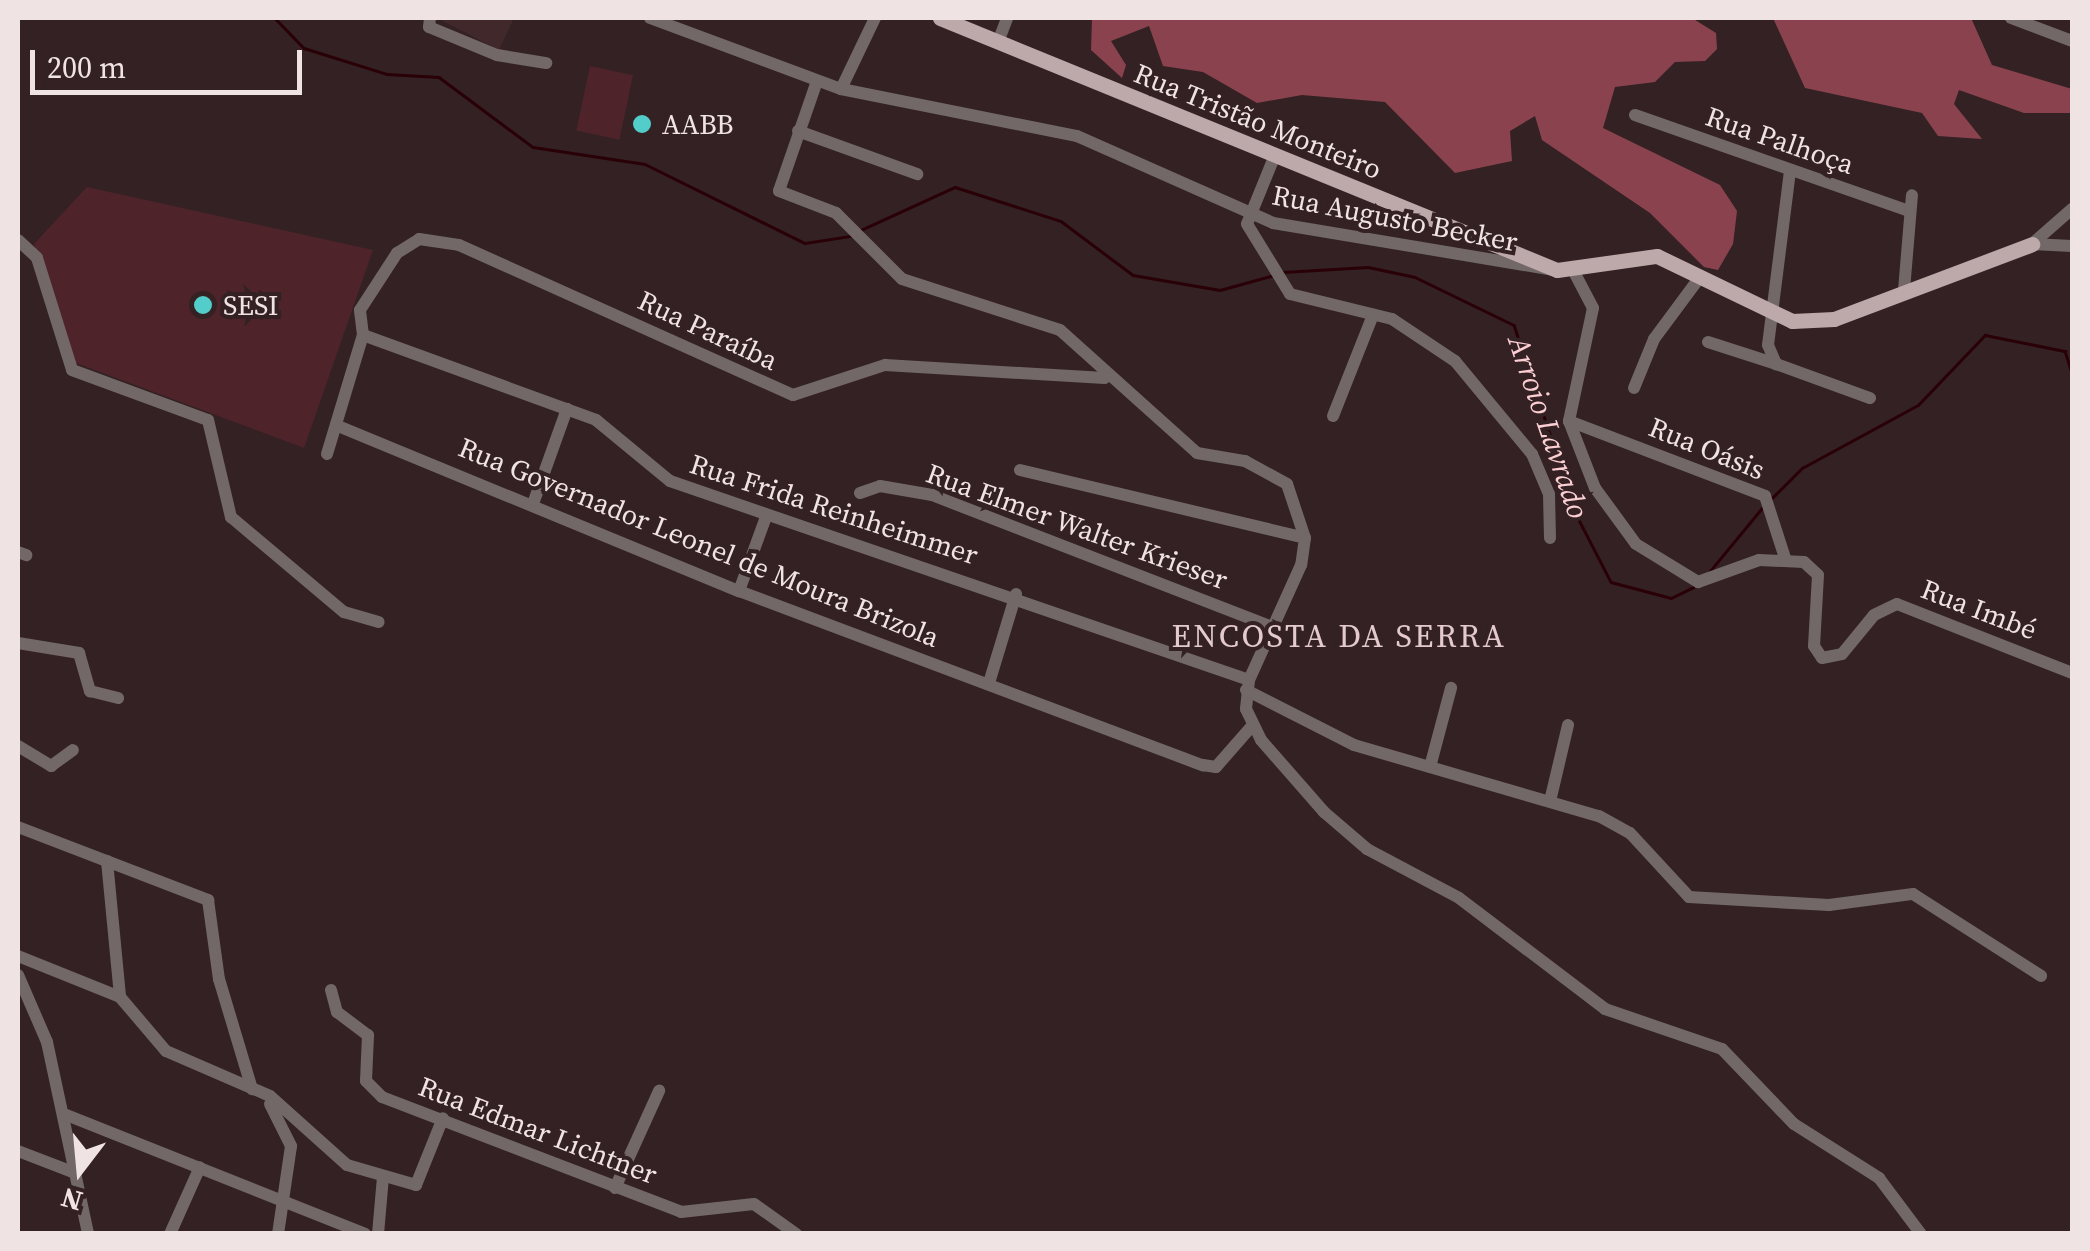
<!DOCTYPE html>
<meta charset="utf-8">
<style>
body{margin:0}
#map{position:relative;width:2090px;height:1251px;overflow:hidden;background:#332123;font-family:"Source Serif 4",serif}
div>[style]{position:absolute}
.built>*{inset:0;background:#41282b}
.green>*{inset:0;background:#4e242a;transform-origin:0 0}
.forest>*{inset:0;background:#8a434e}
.stream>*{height:2.5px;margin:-1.25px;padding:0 1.25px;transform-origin:1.25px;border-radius:1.25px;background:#2a0007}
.minor>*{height:12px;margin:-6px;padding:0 6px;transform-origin:6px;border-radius:6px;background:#726868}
.major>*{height:15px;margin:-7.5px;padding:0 7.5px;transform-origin:7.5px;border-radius:7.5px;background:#bea9aa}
.dots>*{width:28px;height:28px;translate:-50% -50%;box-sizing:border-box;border:5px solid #332123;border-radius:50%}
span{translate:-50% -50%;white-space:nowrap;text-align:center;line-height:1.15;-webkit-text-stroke:8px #332123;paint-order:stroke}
.street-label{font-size:28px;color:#f0e3e4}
.poi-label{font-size:28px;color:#f0e3e4}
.left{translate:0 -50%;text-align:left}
.water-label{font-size:30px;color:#fccfd3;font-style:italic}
.quarter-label{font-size:32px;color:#e4cacc;letter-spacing:2.5px}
.frame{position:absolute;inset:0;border:20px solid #f0e3e4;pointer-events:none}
.north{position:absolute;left:30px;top:1121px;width:100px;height:100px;-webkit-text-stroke:8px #332123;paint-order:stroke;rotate:196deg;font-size:28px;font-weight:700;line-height:40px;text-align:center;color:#f0e3e4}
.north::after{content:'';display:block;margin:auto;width:35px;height:45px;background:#f0e3e4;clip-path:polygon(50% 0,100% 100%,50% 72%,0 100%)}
.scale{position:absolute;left:30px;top:50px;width:272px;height:45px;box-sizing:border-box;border:5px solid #f0e3e4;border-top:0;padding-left:12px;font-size:30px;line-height:35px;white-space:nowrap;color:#f0e3e4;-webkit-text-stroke:8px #332123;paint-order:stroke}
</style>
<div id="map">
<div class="built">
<i style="clip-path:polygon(437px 18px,514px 18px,499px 50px)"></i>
</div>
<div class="green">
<i style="left:590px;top:66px;width:44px;height:66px;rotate:12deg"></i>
<i style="clip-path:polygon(87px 187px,373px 250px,304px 448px,68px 360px,34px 244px)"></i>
</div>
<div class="forest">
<i style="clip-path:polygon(1092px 18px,1692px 18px,1716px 33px,1717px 49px,1705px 61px,1675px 62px,1655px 82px,1615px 87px,1603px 128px,1720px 185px,1737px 211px,1733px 244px,1718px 270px,1704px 267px,1650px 213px,1542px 140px,1535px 116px,1510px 131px,1512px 161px,1455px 173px,1385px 102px,1302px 95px,1257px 103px,1203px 72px,1163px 66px,1149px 26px,1111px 41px,1126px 65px,1122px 78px,1091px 50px)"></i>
<i style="clip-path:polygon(1773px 18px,1971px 18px,1992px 65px,2072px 89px,2072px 113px,2024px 113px,1959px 90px,1954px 104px,1982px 139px,1938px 136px,1922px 113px,1805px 88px)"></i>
</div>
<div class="stream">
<i style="left:275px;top:18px;width:42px;rotate:46deg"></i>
<i style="left:304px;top:48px;width:87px;rotate:17.4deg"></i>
<i style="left:387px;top:74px;width:52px;rotate:3.3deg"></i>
<i style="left:439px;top:77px;width:117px;rotate:36.7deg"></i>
<i style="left:533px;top:147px;width:113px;rotate:8.6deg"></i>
<i style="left:645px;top:164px;width:178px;rotate:26.3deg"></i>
<i style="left:805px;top:243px;width:46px;rotate:-8.8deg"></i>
<i style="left:861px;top:230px;width:103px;rotate:-24.6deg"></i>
<i style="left:955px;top:187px;width:111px;rotate:17.8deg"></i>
<i style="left:1061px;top:221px;width:90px;rotate:36.9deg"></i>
<i style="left:1133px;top:275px;width:88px;rotate:9.8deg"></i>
<i style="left:1220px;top:290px;width:53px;rotate:-15.4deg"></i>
<i style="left:1283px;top:272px;width:85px;rotate:-3.4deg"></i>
<i style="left:1368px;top:267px;width:48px;rotate:12deg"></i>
<i style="left:1415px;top:277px;width:110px;rotate:25.9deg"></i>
<i style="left:1514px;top:325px;width:201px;rotate:71.7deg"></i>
<i style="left:1577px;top:516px;width:74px;rotate:62.7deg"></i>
<i style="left:1611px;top:582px;width:62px;rotate:14.9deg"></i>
<i style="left:1671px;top:598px;width:25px;rotate:-26deg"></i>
<i style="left:1771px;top:499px;width:44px;rotate:-45deg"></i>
<i style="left:1802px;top:468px;width:132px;rotate:-28.5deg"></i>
<i style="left:1918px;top:405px;width:97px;rotate:-46.3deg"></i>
<i style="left:1985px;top:335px;width:82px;rotate:11.3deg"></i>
<i style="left:2065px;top:351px;width:23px;rotate:72deg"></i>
<i style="left:1710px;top:571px;width:82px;rotate:-50.5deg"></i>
</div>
<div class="minor">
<i style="left:430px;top:18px;width:9px;rotate:96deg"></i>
<i style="left:429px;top:27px;width:74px;rotate:22.4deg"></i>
<i style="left:497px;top:55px;width:50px;rotate:9.3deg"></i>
<i style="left:650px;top:18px;width:204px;rotate:20.4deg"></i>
<i style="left:841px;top:89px;width:241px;rotate:11.3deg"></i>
<i style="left:1077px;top:136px;width:214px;rotate:23.9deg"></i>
<i style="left:1273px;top:223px;width:285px;rotate:9.5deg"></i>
<i style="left:2011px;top:18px;width:65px;rotate:20.7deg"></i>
<i style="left:998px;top:42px;width:26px;rotate:-69deg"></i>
<i style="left:817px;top:81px;width:116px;rotate:109.1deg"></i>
<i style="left:779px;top:191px;width:61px;rotate:21.1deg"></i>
<i style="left:836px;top:213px;width:93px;rotate:45deg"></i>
<i style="left:902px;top:279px;width:166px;rotate:17.9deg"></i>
<i style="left:1060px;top:330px;width:184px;rotate:41.9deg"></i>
<i style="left:1197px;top:453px;width:49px;rotate:9.5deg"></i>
<i style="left:1245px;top:461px;width:48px;rotate:28.7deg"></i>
<i style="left:1287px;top:484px;width:57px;rotate:71.6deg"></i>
<i style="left:1305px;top:538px;width:27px;rotate:98deg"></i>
<i style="left:1301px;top:565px;width:126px;rotate:114.3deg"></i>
<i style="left:1249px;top:680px;width:29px;rotate:96deg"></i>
<i style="left:1246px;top:709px;width:34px;rotate:64deg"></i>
<i style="left:1261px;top:740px;width:96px;rotate:48.8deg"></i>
<i style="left:1324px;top:812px;width:57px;rotate:40.7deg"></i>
<i style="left:1367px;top:849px;width:104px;rotate:28deg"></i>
<i style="left:1459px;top:898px;width:183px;rotate:37.2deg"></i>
<i style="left:1605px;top:1009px;width:124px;rotate:18.9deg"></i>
<i style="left:1722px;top:1049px;width:104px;rotate:46.2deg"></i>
<i style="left:1794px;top:1124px;width:101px;rotate:32.4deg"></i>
<i style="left:1879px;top:1178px;width:70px;rotate:53.1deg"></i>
<i style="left:841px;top:89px;width:79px;rotate:-64.4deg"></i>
<i style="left:1635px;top:115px;width:290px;rotate:19.3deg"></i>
<i style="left:798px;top:131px;width:127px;rotate:19.9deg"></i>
<i style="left:1275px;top:155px;width:74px;rotate:112.1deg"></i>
<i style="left:1247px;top:224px;width:82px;rotate:58.4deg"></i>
<i style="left:1290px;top:294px;width:105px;rotate:13.8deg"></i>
<i style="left:1392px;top:319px;width:76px;rotate:33.7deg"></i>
<i style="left:1455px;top:361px;width:121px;rotate:50.4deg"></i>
<i style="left:1532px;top:454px;width:43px;rotate:67deg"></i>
<i style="left:1549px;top:494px;width:44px;rotate:88.7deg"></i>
<i style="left:1790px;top:171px;width:175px;rotate:97.2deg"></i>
<i style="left:1768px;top:345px;width:21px;rotate:67deg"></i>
<i style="left:1776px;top:364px;width:100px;rotate:19.9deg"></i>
<i style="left:18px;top:240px;width:26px;rotate:43deg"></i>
<i style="left:37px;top:258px;width:117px;rotate:72.6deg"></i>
<i style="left:72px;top:370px;width:145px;rotate:20.2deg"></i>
<i style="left:208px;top:420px;width:100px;rotate:76.7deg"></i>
<i style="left:231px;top:517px;width:148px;rotate:40.1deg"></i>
<i style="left:344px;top:612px;width:36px;rotate:16deg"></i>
<i style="left:2032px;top:244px;width:53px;rotate:-41.2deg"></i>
<i style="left:2032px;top:244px;width:40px;rotate:2.9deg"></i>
<i style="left:1572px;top:268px;width:45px;rotate:62.3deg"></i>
<i style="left:1593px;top:308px;width:116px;rotate:102deg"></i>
<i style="left:1569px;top:421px;width:72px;rotate:68.8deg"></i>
<i style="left:1595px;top:488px;width:69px;rotate:53.8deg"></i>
<i style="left:1636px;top:544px;width:73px;rotate:31.5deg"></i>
<i style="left:1698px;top:582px;width:65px;rotate:-19.8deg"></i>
<i style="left:1759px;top:560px;width:45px;rotate:2.5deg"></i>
<i style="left:1804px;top:562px;width:19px;rotate:43deg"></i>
<i style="left:1818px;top:575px;width:71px;rotate:93.2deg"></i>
<i style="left:1814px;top:646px;width:14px;rotate:56deg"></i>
<i style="left:1822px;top:658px;width:20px;rotate:-11deg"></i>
<i style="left:1842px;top:654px;width:50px;rotate:-50.6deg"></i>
<i style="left:1874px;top:615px;width:25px;rotate:-26deg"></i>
<i style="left:1897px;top:604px;width:188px;rotate:21.5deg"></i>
<i style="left:1904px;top:290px;width:95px;rotate:-85.2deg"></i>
<i style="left:363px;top:335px;width:248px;rotate:20deg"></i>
<i style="left:596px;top:420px;width:96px;rotate:39.5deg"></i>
<i style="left:670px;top:481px;width:612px;rotate:18.97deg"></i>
<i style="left:1708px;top:342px;width:71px;rotate:17.9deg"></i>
<i style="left:1634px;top:388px;width:53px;rotate:-67.8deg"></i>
<i style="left:1654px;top:339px;width:77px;rotate:-53.4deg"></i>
<i style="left:1333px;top:416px;width:109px;rotate:-68.4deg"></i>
<i style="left:1569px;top:421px;width:210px;rotate:20.9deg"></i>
<i style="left:1765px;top:496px;width:65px;rotate:72.1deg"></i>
<i style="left:338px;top:426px;width:434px;rotate:22.4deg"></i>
<i style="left:739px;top:591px;width:496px;rotate:20.6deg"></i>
<i style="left:1203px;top:765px;width:13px;rotate:9deg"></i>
<i style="left:1216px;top:767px;width:53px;rotate:-48.8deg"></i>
<i style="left:327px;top:454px;width:124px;rotate:-73.2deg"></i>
<i style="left:363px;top:335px;width:25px;rotate:-97deg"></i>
<i style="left:360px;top:310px;width:68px;rotate:-57deg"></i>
<i style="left:397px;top:253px;width:26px;rotate:-32deg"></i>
<i style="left:419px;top:239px;width:40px;rotate:8.5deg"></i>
<i style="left:459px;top:245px;width:366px;rotate:24.2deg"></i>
<i style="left:793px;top:395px;width:97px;rotate:-18.1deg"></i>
<i style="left:885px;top:365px;width:220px;rotate:3.4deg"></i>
<i style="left:1020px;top:470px;width:293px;rotate:13.4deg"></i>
<i style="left:860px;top:493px;width:21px;rotate:-19deg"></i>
<i style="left:880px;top:486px;width:53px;rotate:9.8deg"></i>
<i style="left:932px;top:495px;width:368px;rotate:21.2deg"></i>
<i style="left:534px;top:501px;width:98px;rotate:-70.3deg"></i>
<i style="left:18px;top:552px;width:9px;rotate:21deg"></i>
<i style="left:739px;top:591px;width:79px;rotate:-70deg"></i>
<i style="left:18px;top:643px;width:62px;rotate:9.3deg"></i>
<i style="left:79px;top:653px;width:40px;rotate:74deg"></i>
<i style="left:90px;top:691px;width:29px;rotate:14deg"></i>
<i style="left:989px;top:683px;width:93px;rotate:-73.1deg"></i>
<i style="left:1246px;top:690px;width:121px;rotate:27deg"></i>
<i style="left:1354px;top:745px;width:255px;rotate:16.2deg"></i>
<i style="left:1599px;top:816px;width:35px;rotate:29deg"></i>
<i style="left:1630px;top:833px;width:87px;rotate:47.3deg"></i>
<i style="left:1689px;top:897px;width:140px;rotate:3.3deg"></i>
<i style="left:1829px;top:905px;width:85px;rotate:-7.5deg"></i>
<i style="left:1913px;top:894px;width:152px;rotate:32.6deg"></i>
<i style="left:18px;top:746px;width:39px;rotate:31deg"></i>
<i style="left:51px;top:766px;width:27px;rotate:-36deg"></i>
<i style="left:1430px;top:767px;width:82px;rotate:-75.1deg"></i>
<i style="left:1551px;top:797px;width:74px;rotate:-76.7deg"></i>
<i style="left:18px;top:827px;width:204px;rotate:21deg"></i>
<i style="left:208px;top:900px;width:80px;rotate:82.1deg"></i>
<i style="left:219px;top:979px;width:115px;rotate:73.3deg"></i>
<i style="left:107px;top:861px;width:137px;rotate:84.5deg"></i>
<i style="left:18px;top:956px;width:110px;rotate:21.9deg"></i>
<i style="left:120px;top:997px;width:71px;rotate:49.6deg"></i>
<i style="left:166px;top:1051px;width:113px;rotate:23.4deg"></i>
<i style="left:270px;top:1096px;width:103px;rotate:41.9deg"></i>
<i style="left:347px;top:1165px;width:72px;rotate:16.2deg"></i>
<i style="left:416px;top:1185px;width:72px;rotate:-68.1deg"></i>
<i style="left:18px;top:975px;width:73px;rotate:66.6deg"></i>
<i style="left:47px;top:1042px;width:196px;rotate:77.9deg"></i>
<i style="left:331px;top:990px;width:23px;rotate:75deg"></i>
<i style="left:337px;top:1012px;width:39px;rotate:37deg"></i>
<i style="left:368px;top:1035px;width:46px;rotate:92.5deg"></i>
<i style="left:366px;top:1081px;width:23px;rotate:45deg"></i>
<i style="left:382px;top:1097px;width:320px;rotate:21deg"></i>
<i style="left:681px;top:1212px;width:73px;rotate:-6.3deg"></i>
<i style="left:754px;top:1204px;width:52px;rotate:35.5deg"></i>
<i style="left:270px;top:1104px;width:47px;rotate:63.4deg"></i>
<i style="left:291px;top:1146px;width:89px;rotate:98.4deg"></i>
<i style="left:64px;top:1114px;width:324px;rotate:21.7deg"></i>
<i style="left:18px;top:1151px;width:61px;rotate:21.1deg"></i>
<i style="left:615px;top:1188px;width:107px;rotate:-65.6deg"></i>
<i style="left:170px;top:1234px;width:73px;rotate:-65.9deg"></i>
<i style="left:378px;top:1234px;width:57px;rotate:-85deg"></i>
</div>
<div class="major">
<i style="left:940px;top:18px;width:666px;rotate:22.22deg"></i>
<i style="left:1557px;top:270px;width:101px;rotate:-8deg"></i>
<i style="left:1657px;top:256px;width:150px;rotate:25.7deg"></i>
<i style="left:1792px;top:321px;width:42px;rotate:-2.7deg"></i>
<i style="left:1834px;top:319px;width:212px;rotate:-20.7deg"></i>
</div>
<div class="dots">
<i style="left:642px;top:124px;background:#53cdc9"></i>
<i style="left:203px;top:305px;background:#53cdc9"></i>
</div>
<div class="street-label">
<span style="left:1258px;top:121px;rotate:22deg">Rua Tristão Monteiro</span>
<span style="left:1780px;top:140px;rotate:19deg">Rua Palhoça</span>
<span style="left:1395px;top:218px;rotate:11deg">Rua Augusto Becker</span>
<span style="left:708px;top:330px;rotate:25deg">Rua Paraíba</span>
<span style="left:1707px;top:448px;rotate:22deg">Rua Oásis</span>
<span style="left:834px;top:509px;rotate:18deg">Rua Frida Reinheimmer</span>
<span style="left:1077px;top:526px;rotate:20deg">Rua Elmer Walter Krieser</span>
<span style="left:699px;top:542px;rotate:22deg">Rua Governador Leonel de Moura Brizola</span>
<span style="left:1979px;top:609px;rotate:21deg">Rua Imbé</span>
<span style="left:538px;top:1130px;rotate:21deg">Rua Edmar Lichtner</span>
</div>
<div class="poi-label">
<span class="left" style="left:662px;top:124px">AABB</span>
<span class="left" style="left:223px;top:305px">SESI</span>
</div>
<div class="water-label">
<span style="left:1548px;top:427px;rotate:71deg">Arroio Lavrado</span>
</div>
<div class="quarter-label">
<span style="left:1339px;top:636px">ENCOSTA DA SERRA</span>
</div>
<div class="frame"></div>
<div class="north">N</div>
<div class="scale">200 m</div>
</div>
